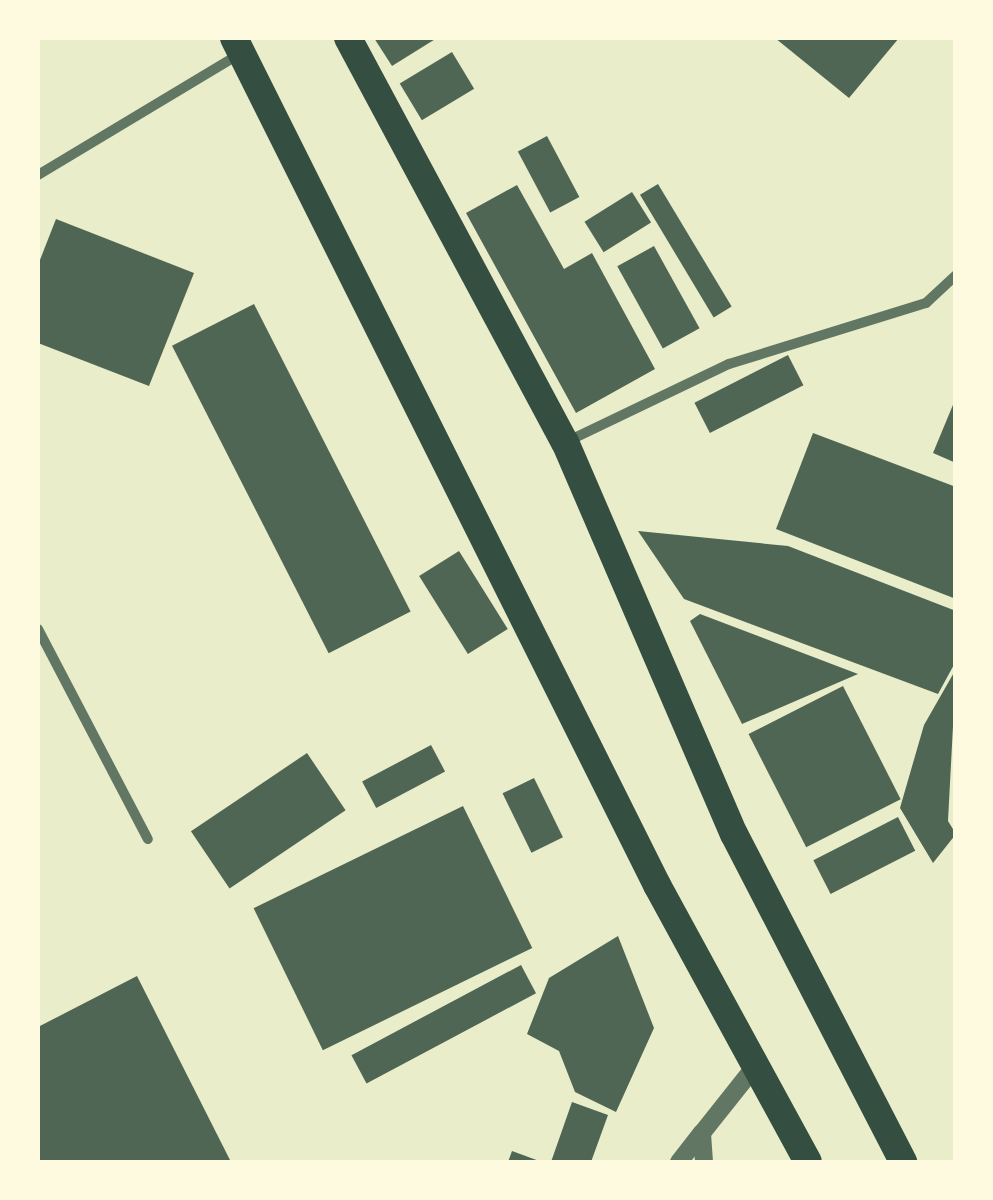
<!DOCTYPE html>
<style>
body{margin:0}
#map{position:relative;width:993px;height:1200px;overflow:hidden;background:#e9edc9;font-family:"Libre Baskerville",serif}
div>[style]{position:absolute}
.building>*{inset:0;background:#4f6655;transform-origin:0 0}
.minor>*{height:10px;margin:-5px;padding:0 5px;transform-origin:5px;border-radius:5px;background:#617663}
.tertiary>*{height:18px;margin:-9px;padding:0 9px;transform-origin:9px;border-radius:9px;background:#617663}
.trunk>*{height:28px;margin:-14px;padding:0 14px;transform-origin:14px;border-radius:14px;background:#344e41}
span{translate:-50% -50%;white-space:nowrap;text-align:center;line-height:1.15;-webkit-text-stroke:10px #fefae0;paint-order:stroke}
.frame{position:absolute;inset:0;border:40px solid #fefae0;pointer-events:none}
</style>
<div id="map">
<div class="building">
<i style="clip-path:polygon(374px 38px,437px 38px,392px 66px)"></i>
<i style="clip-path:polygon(775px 38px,899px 38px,849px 98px)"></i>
<i style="left:452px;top:52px;width:43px;height:61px;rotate:59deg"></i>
<i style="left:547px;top:136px;width:69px;height:33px;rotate:62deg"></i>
<i style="left:658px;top:184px;width:143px;height:21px;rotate:59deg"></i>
<i style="clip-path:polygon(517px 185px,564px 269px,592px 253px,655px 369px,576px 413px,466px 213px)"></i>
<i style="left:632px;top:192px;width:36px;height:56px;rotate:58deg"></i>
<i style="clip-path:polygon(56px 219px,194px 273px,149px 386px,38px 343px,38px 265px)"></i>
<i style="left:654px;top:246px;width:94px;height:42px;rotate:61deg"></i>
<i style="left:254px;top:304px;width:345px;height:92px;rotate:63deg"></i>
<i style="left:788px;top:355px;width:34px;height:105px;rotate:63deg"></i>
<i style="clip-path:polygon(955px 400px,956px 400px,956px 463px,933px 453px)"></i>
<i style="clip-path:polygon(813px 433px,956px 487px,956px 599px,776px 529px)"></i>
<i style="clip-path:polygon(638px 531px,788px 546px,956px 611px,956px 661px,938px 694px,684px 599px)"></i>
<i style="left:459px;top:551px;width:92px;height:47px;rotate:58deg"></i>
<i style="clip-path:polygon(700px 614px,858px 674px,742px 724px,690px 621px)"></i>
<i style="clip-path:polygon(956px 669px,948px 821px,956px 834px,933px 863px,900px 808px,924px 725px)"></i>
<i style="left:843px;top:686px;width:127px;height:106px;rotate:63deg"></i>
<i style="left:431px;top:745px;width:30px;height:78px;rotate:62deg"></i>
<i style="left:307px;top:753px;width:69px;height:140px;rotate:56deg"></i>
<i style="left:534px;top:778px;width:66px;height:35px;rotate:64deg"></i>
<i style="left:463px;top:806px;width:158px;height:233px;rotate:64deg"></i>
<i style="left:898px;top:817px;width:38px;height:95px;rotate:63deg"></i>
<i style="clip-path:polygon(618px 936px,654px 1028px,616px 1112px,575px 1092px,559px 1051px,527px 1034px,549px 978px)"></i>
<i style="left:521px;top:965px;width:32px;height:192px;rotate:62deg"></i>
<i style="clip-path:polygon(137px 976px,231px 1162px,38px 1162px,38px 1027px)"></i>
<i style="clip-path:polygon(572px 1102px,608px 1115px,591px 1162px,551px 1162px)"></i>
<i style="clip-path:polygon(512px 1151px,542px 1162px,508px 1162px)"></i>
</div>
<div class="minor">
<i style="left:38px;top:175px;width:237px;rotate:-31deg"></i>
<i style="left:566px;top:442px;width:181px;rotate:-25.6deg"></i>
<i style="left:729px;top:364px;width:206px;rotate:-17.2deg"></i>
<i style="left:926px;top:303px;width:41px;rotate:-43deg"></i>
<i style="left:38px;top:629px;width:237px;rotate:62.4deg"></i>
</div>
<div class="tertiary">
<i style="left:679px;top:1162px;width:37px;rotate:-52deg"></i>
<i style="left:704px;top:1162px;width:29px;rotate:-94deg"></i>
<i style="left:702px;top:1133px;width:87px;rotate:-51.5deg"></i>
</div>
<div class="trunk">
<i style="left:234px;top:38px;width:947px;rotate:63.46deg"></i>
<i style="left:657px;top:885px;width:315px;rotate:61.4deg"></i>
<i style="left:348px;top:38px;width:459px;rotate:61.8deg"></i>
<i style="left:565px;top:442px;width:427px;rotate:66.7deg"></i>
<i style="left:734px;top:834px;width:369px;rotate:62.7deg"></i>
</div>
<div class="frame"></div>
</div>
